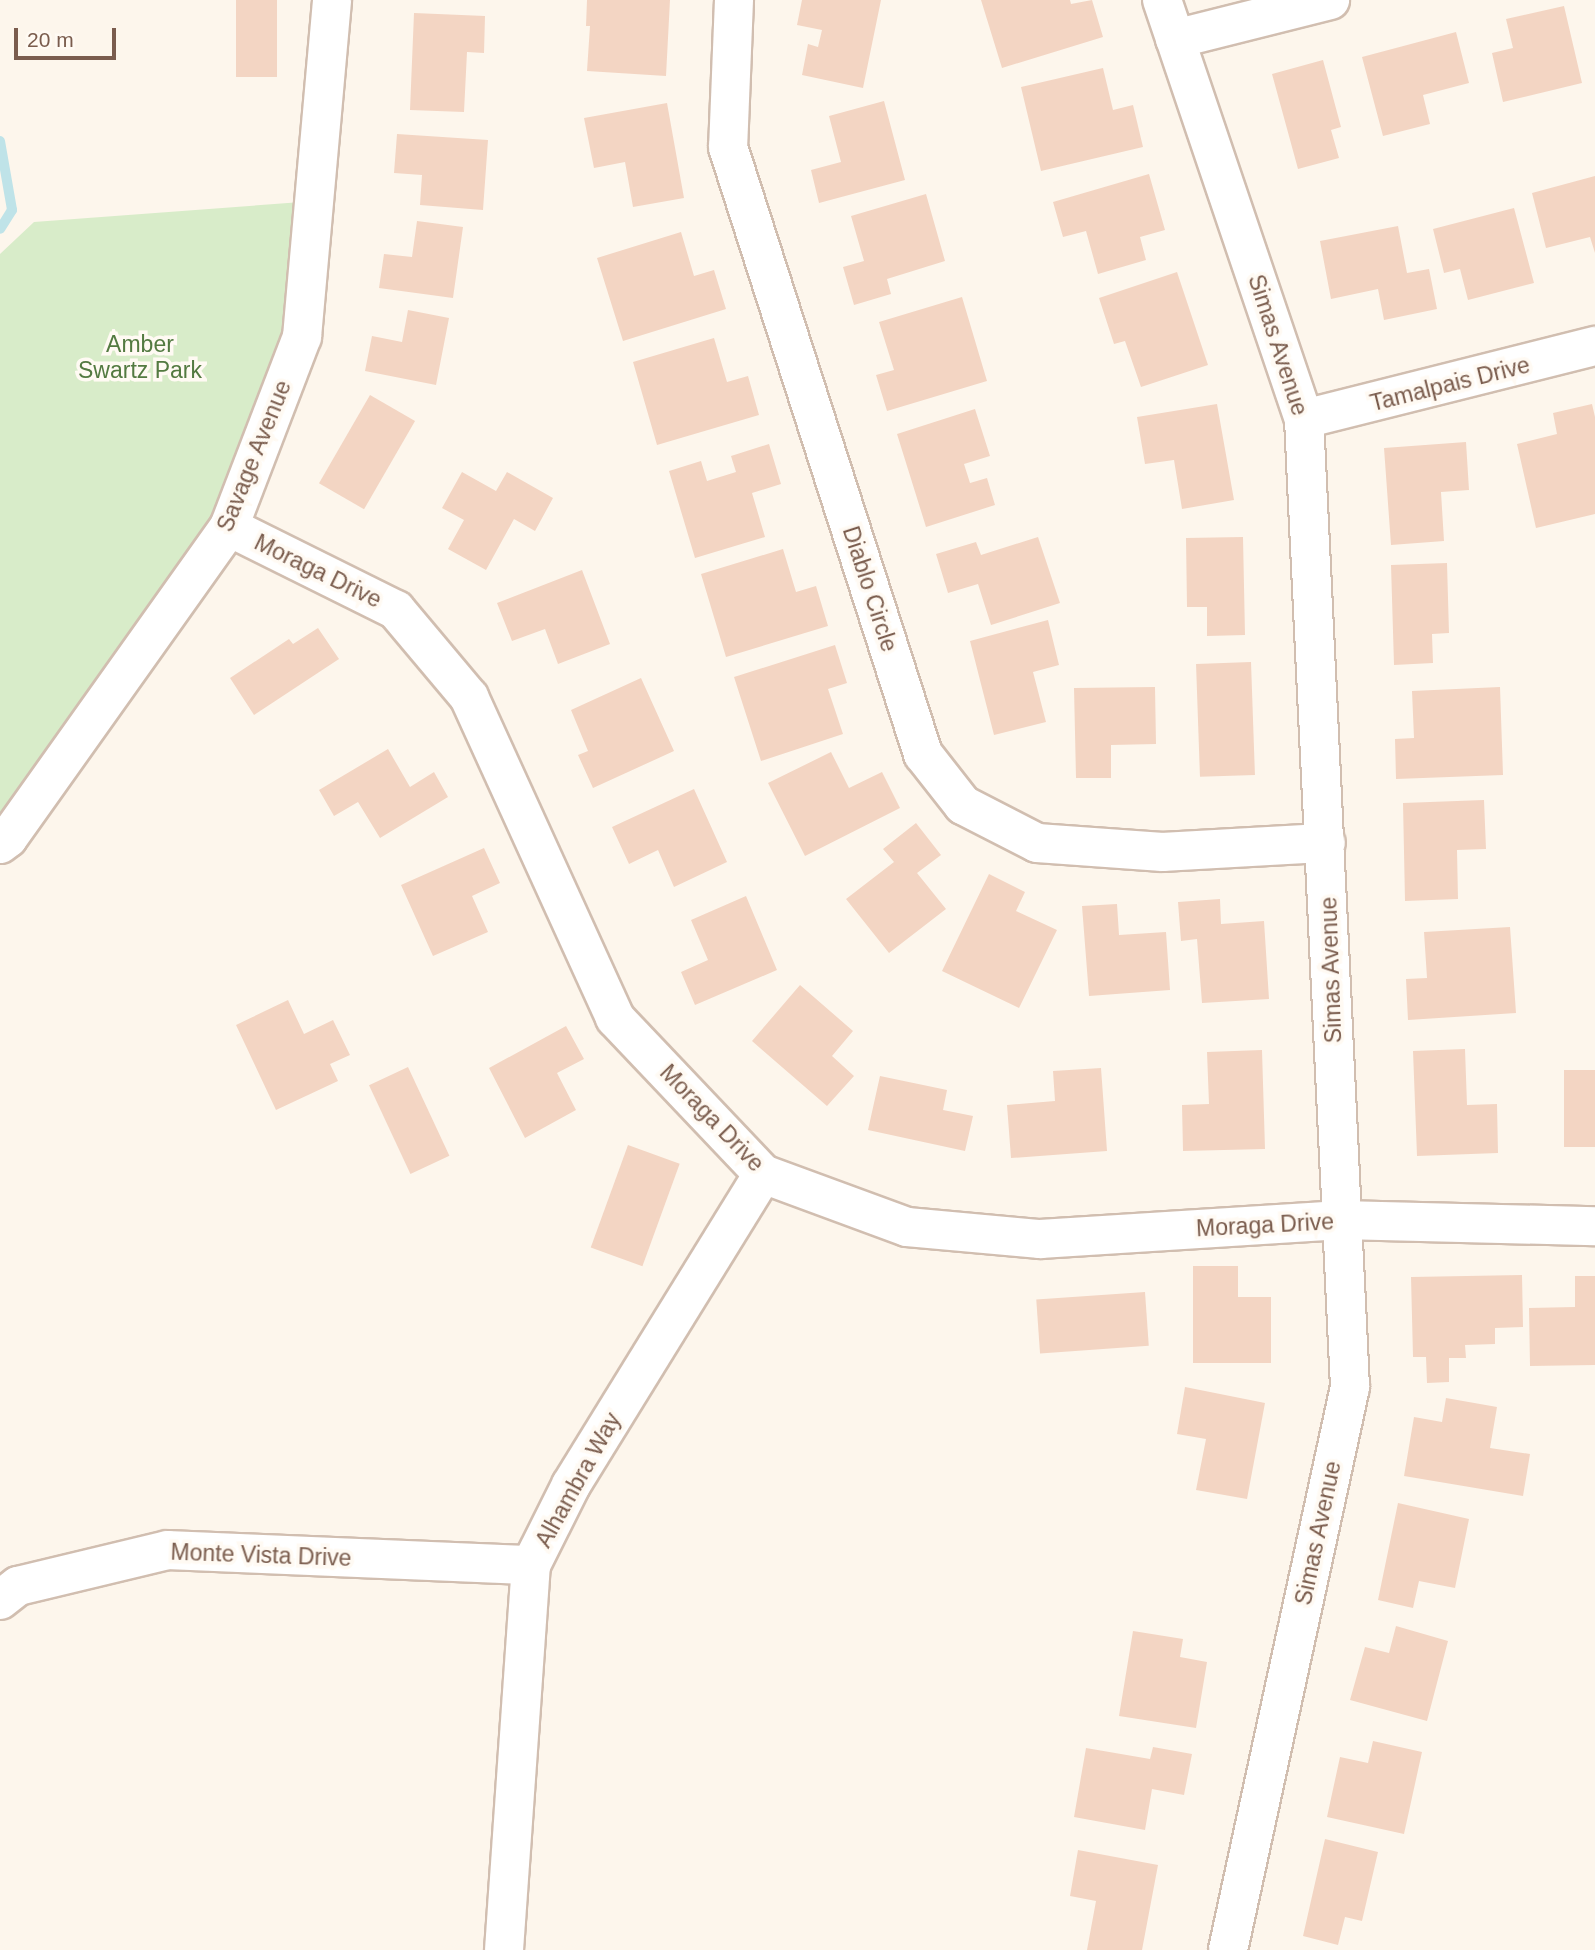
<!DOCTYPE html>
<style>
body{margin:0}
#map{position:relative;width:1595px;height:1950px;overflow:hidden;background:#fdf6ec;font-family:Arial,sans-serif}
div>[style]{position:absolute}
.green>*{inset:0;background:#d8ecc9}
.stream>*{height:10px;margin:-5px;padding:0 5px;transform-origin:5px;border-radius:5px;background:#bfe3e8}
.building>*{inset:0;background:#f3d5c3;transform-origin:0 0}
.roads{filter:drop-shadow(2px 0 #d1beb0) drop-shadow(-2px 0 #d1beb0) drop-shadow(0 2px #d1beb0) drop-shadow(0 -2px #d1beb0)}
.minor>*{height:38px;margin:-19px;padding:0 19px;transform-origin:19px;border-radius:19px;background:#fff}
span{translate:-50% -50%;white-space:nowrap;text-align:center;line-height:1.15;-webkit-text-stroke:7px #fffaf3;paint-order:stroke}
.park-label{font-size:23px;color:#537a41}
.street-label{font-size:23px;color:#7a5c4d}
.scale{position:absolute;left:14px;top:28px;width:102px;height:32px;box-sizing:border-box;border:4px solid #7a5c4d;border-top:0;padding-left:9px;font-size:21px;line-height:24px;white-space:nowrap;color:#7a5c4d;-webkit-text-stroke:5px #fffaf3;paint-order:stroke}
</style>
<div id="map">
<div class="green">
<i style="clip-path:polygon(315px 201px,304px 265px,226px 516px,0 833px,0 254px,34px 222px)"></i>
</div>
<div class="stream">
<i style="left:0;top:141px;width:70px;rotate:80.1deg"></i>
<i style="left:12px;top:210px;width:22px;rotate:122deg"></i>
</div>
<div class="building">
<i style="left:236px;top:0;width:41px;height:77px"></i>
<i style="clip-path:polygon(587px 0,670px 0,666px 76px,587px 71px,590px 26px,586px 26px)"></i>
<i style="clip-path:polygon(802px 0,881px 0,863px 88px,802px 75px,808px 44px,818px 47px,822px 30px,797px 25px)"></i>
<i style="clip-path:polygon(981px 0,1070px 0,1071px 4px,1092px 0,1103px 37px,1002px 68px)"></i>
<i style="clip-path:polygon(1564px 6px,1582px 83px,1503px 102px,1492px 53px,1513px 48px,1506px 19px)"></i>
<i style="clip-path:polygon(414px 13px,485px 16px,484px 53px,467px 52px,464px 112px,410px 110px)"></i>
<i style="clip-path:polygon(1456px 32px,1469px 83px,1423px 95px,1430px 124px,1383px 136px,1362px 57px)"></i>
<i style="clip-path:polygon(1323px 60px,1341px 127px,1331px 130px,1339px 158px,1298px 169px,1272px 74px)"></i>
<i style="clip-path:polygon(1103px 68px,1113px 110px,1133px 105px,1143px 147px,1041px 171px,1021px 87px)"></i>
<i style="clip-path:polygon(884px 101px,905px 180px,819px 203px,811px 170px,841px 162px,829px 116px)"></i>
<i style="clip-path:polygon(667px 103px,684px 198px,633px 207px,625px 162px,594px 168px,584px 118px)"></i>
<i style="clip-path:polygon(397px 134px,488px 140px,483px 210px,420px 205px,422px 175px,394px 173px)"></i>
<i style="clip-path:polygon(1149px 174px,1165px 230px,1140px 237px,1146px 260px,1098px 274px,1086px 231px,1063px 237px,1053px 202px)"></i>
<i style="clip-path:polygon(1595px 176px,1595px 253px,1590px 237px,1546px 248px,1532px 193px)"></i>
<i style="clip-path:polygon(926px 194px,945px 261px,887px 279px,891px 294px,854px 305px,843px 267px,864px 261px,851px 216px)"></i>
<i style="clip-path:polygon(1514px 208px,1534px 283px,1468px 300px,1460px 269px,1444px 273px,1433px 229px)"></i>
<i style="clip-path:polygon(417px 221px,463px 227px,453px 298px,379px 288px,384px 254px,412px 257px)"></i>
<i style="clip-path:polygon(1398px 226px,1407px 273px,1429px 269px,1437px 309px,1384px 320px,1378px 289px,1331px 299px,1320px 241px)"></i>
<i style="clip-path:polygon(681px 232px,694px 276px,714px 270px,726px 309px,623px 341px,597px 258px)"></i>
<i style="clip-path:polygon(1177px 272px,1208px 365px,1141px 387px,1125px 341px,1114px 344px,1099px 298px)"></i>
<i style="clip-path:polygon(962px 297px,987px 381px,887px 411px,876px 375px,894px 370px,879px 322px)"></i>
<i style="clip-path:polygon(408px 310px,449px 318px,436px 385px,365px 371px,372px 336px,402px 342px)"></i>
<i style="clip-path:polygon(714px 338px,727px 382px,748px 376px,759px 415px,657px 445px,633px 362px)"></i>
<i style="left:370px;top:395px;width:52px;height:102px;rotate:30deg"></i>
<i style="clip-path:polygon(1217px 404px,1234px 500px,1182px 509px,1174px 460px,1145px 464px,1137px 417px)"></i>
<i style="clip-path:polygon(1592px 404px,1595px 417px,1595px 514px,1536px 528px,1517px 444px,1557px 434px,1553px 413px)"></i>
<i style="clip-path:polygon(975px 409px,990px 456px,964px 464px,970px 483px,987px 478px,995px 505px,926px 527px,897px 434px)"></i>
<i style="clip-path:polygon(1466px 442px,1469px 490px,1441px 492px,1444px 541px,1391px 545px,1384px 448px)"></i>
<i style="clip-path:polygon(769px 444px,781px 484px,752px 493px,765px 537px,695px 558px,669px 471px,701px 461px,707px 481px,736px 472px,731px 456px)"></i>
<i style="clip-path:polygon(462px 472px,496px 491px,507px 472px,553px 498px,535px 531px,514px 519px,486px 570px,448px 549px,464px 520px,442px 508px)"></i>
<i style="clip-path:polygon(1038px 537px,1060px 603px,991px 625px,978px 584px,948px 593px,936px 554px,976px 542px,981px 555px)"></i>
<i style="clip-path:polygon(1243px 537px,1245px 635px,1207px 636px,1207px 607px,1187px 607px,1186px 538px)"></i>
<i style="clip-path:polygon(783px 549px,796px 592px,816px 586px,828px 626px,726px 657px,701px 574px)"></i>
<i style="clip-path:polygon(1447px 563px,1449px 633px,1432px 634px,1433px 663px,1394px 665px,1391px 565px)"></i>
<i style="clip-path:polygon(582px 570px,610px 644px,558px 664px,545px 629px,512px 641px,497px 603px)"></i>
<i style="clip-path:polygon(1048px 620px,1059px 665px,1033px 672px,1046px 722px,994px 735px,970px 641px)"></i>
<i style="clip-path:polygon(318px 628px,339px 659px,254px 715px,230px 678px,289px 639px,293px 644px)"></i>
<i style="clip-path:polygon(835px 645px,847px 683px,828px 689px,843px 734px,761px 761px,734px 677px)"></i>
<i style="left:1251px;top:662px;width:113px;height:55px;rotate:88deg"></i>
<i style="clip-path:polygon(641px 678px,674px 751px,593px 788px,578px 755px,588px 751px,571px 710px)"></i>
<i style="clip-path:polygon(1155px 687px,1156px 744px,1111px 745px,1111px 778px,1076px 778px,1074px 688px)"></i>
<i style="clip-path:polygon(1500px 687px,1503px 775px,1396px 779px,1395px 739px,1414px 738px,1412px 691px)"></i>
<i style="clip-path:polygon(388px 749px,410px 787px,434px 772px,448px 797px,380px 838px,358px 802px,334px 816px,319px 790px)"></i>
<i style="clip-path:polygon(831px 752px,849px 788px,882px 772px,900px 808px,805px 856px,768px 783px)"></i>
<i style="clip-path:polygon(694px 789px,727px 862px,674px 887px,658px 850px,629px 864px,612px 827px)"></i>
<i style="clip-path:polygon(1484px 800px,1486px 849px,1457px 850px,1458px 899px,1405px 901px,1403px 803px)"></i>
<i style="clip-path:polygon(916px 823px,941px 855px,917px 873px,946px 909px,889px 953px,846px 899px,894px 862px,883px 849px)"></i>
<i style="clip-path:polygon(484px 848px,500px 883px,472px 896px,488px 932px,433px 956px,401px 885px)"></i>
<i style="clip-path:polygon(989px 874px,1025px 892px,1016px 911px,1057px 930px,1019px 1008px,942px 971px)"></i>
<i style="clip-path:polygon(746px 896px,777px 970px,695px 1005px,681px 972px,708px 960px,691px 920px)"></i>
<i style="clip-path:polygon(1220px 899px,1221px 924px,1264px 921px,1269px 999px,1202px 1003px,1197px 939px,1181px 941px,1178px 902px)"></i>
<i style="clip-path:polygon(1117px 904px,1119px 935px,1166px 932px,1170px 990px,1089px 996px,1082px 906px)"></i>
<i style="clip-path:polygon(1510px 927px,1516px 1013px,1408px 1020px,1406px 979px,1427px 978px,1424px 932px)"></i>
<i style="clip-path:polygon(800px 985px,853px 1031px,832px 1056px,854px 1076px,827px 1106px,752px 1041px)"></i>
<i style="clip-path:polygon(288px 1000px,304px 1034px,333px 1020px,350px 1055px,330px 1064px,338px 1081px,276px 1110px,236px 1025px)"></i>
<i style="clip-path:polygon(566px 1026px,584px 1059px,557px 1073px,576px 1110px,525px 1138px,489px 1068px)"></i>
<i style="clip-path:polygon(1465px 1049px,1467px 1105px,1497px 1104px,1498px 1153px,1417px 1156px,1413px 1051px)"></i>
<i style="clip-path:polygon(1262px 1050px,1265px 1149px,1183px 1151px,1182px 1105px,1209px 1104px,1207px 1052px)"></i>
<i style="left:408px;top:1067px;width:98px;height:43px;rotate:65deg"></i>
<i style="clip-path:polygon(1101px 1068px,1107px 1151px,1011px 1158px,1007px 1105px,1055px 1101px,1053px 1071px)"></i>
<i style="left:1564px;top:1070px;width:31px;height:77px"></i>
<i style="clip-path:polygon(880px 1076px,947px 1090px,943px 1110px,973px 1116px,965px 1151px,868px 1130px)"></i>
<i style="left:628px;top:1145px;width:55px;height:109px;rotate:20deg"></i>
<i style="clip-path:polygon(1193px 1266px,1238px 1266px,1238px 1297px,1271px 1297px,1271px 1363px,1193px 1363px)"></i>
<i style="clip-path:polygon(1522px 1275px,1523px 1327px,1495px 1328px,1495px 1344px,1465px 1345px,1466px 1358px,1449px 1358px,1449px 1382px,1427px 1383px,1426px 1357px,1413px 1357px,1411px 1277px)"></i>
<i style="clip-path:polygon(1575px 1276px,1595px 1276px,1595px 1365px,1530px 1366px,1529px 1308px,1575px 1307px)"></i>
<i style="left:1145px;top:1292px;width:54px;height:109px;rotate:86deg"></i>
<i style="clip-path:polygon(1185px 1387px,1265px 1403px,1247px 1499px,1196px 1490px,1206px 1439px,1177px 1434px)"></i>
<i style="clip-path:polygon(1446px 1398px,1497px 1407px,1490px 1448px,1530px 1454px,1523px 1496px,1404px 1476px,1414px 1417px,1442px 1422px)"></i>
<i style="clip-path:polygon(1398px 1503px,1469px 1519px,1455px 1588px,1419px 1581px,1413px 1608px,1378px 1600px)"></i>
<i style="clip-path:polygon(1396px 1626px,1448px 1641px,1427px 1721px,1350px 1700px,1365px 1647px,1389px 1653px)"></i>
<i style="clip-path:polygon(1133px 1631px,1183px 1639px,1180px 1657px,1207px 1662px,1196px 1728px,1119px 1716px)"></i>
<i style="clip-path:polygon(1373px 1741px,1422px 1752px,1404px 1834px,1327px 1817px,1340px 1757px,1368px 1763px)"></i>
<i style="clip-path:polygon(1153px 1747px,1192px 1754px,1184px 1795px,1152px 1789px,1145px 1830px,1074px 1817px,1086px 1748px,1150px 1759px)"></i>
<i style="clip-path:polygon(1325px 1839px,1378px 1852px,1362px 1921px,1345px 1917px,1338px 1945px,1303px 1936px)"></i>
<i style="clip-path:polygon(1078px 1850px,1158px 1865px,1142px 1950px,1087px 1950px,1096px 1901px,1070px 1896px)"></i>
</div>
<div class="roads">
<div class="minor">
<i style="left:734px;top:0;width:147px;rotate:92.3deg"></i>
<i style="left:728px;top:147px;width:638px;rotate:72.19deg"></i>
<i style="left:923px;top:754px;width:65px;rotate:51.9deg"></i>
<i style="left:963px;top:805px;width:83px;rotate:27.2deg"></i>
<i style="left:1037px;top:843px;width:126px;rotate:4.1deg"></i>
<i style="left:1163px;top:852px;width:163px;rotate:-3.2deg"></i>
<i style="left:1162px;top:0;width:442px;rotate:71.3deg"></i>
<i style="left:1304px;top:419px;width:969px;rotate:87.28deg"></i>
<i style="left:1350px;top:1387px;width:576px;rotate:102.23deg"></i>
<i style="left:1175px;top:39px;width:160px;rotate:-14.1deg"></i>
<i style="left:1304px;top:419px;width:300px;rotate:-14.1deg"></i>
<i style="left:229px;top:527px;width:186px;rotate:26.4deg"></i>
<i style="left:396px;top:610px;width:114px;rotate:50deg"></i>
<i style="left:469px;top:697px;width:353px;rotate:65.5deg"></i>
<i style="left:615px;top:1018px;width:215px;rotate:46.5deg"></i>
<i style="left:763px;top:1174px;width:153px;rotate:20.2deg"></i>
<i style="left:907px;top:1227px;width:134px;rotate:5.2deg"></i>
<i style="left:1040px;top:1239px;width:302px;rotate:-3.6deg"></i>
<i style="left:1341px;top:1220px;width:254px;rotate:1.4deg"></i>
<i style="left:0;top:844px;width:10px;rotate:-37deg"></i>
<i style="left:8px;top:838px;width:382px;rotate:-54.6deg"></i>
<i style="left:229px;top:527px;width:204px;rotate:-69deg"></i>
<i style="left:302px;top:337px;width:338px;rotate:-84.9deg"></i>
<i style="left:0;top:1600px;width:23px;rotate:-38deg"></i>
<i style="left:18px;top:1586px;width:154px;rotate:-13.5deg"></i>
<i style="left:168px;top:1550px;width:363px;rotate:2.4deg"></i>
<i style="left:504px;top:1950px;width:386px;rotate:-86deg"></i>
<i style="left:531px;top:1565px;width:89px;rotate:-63.4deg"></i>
<i style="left:571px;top:1485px;width:365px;rotate:-58.3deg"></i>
</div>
</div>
<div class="park-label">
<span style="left:140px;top:357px">Amber<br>Swartz Park</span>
</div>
<div class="street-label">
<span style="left:1278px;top:345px;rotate:72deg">Simas Avenue</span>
<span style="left:1450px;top:384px;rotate:-14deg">Tamalpais Drive</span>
<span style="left:254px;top:456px;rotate:-68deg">Savage Avenue</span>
<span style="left:318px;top:571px;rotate:26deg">Moraga Drive</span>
<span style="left:870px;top:589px;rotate:72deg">Diablo Circle</span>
<span style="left:1331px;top:970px;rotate:-92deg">Simas Avenue</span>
<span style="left:712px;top:1118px;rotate:46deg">Moraga Drive</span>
<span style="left:1265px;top:1225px;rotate:-3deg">Moraga Drive</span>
<span style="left:578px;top:1480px;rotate:-61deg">Alhambra Way</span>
<span style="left:1318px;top:1533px;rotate:-78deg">Simas Avenue</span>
<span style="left:261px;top:1555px;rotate:2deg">Monte Vista Drive</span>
</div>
<div class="scale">20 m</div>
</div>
